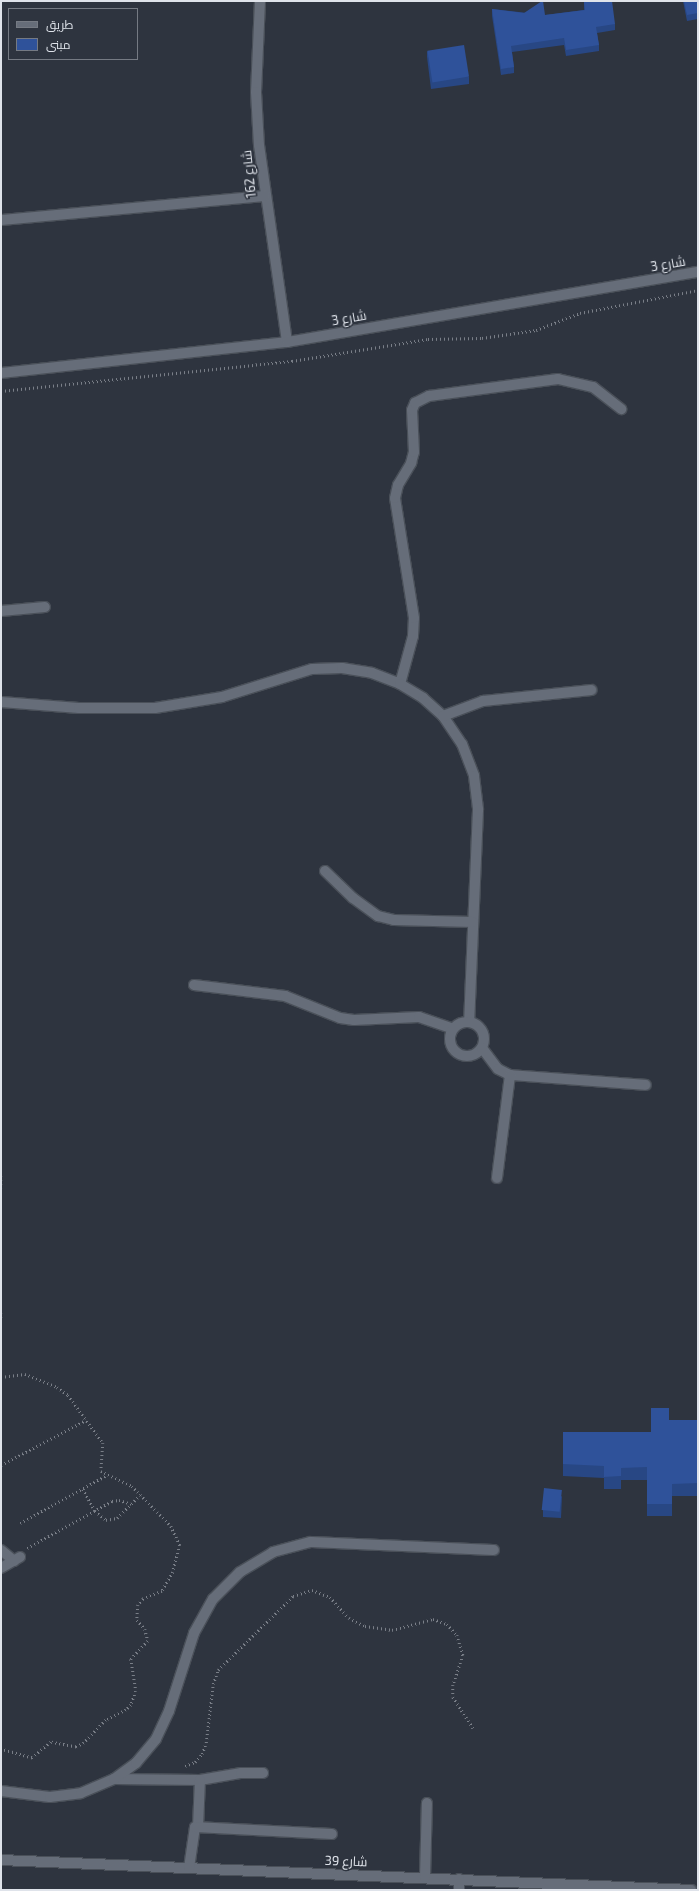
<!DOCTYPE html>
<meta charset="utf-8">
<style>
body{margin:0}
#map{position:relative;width:699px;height:1891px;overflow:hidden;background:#2e343f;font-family:"Exo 2",Cairo,sans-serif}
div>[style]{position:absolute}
.path>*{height:2.5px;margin-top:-1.25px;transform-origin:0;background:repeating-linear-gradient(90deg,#7a7f88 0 1px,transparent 0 4px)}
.roads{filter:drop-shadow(1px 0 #4a5059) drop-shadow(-1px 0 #4a5059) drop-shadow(0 1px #4a5059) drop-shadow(0 -1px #4a5059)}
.minor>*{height:10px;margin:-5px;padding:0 5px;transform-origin:5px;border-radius:5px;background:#666d79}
.minor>.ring{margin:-5px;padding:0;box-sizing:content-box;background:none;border:10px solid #666d79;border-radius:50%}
.wall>*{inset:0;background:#284784}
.building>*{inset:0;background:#2f529a;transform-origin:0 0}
span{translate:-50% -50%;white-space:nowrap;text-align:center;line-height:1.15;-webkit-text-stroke:3px #2e343f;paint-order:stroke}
.street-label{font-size:13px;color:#dfe3ea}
.frame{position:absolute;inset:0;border:2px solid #dfe3ea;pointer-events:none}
.legend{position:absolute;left:8px;top:8px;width:130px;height:52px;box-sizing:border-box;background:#2e343f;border:1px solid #757a83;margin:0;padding:5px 7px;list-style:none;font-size:12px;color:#dfe3ea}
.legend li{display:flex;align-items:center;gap:8px;height:20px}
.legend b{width:20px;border:1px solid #757a83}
</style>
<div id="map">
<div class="path">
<i style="left:1px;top:391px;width:293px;rotate:-5.9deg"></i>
<i style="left:292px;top:361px;width:138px;rotate:-9.2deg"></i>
<i style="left:428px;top:339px;width:54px;rotate:-1.1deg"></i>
<i style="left:482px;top:338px;width:55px;rotate:-8.4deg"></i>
<i style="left:536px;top:330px;width:47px;rotate:-21.1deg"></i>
<i style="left:580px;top:313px;width:120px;rotate:-11deg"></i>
<i style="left:1px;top:1176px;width:12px;rotate:90deg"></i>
<i style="left:1px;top:1313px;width:5px;rotate:90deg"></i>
<i style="left:1px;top:1377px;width:24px;rotate:-7deg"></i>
<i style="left:25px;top:1374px;width:35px;rotate:22deg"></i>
<i style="left:57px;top:1387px;width:14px;rotate:36deg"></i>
<i style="left:68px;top:1395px;width:59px;rotate:53.9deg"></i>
<i style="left:103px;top:1443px;width:28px;rotate:94deg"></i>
<i style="left:101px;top:1471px;width:34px;rotate:26deg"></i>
<i style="left:132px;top:1486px;width:56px;rotate:45.7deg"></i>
<i style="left:171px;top:1526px;width:21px;rotate:65deg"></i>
<i style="left:180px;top:1545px;width:28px;rotate:105deg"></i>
<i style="left:173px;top:1572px;width:22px;rotate:120deg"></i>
<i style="left:162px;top:1591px;width:21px;rotate:157deg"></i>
<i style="left:143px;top:1599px;width:8px;rotate:130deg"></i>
<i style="left:138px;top:1605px;width:15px;rotate:94deg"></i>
<i style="left:137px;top:1620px;width:12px;rotate:48deg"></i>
<i style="left:145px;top:1629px;width:12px;rotate:76deg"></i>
<i style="left:148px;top:1641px;width:25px;rotate:133deg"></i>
<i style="left:131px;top:1659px;width:32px;rotate:81deg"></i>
<i style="left:136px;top:1691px;width:15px;rotate:110deg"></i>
<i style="left:131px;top:1705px;width:7px;rotate:135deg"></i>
<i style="left:126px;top:1710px;width:22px;rotate:153deg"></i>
<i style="left:106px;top:1720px;width:32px;rotate:134deg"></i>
<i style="left:84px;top:1743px;width:9px;rotate:153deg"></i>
<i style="left:76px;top:1747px;width:25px;rotate:-169deg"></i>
<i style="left:51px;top:1742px;width:25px;rotate:140deg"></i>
<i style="left:32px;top:1758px;width:32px;rotate:-164deg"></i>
<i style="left:1px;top:1465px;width:96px;rotate:-27.9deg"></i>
<i style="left:83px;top:1489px;width:25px;rotate:61deg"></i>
<i style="left:95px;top:1511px;width:14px;rotate:39deg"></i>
<i style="left:106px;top:1520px;width:11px;rotate:-10deg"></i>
<i style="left:117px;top:1518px;width:33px;rotate:-45deg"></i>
<i style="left:20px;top:1523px;width:99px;rotate:-28.9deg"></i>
<i style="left:27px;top:1548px;width:97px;rotate:-28.9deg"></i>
<i style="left:112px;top:1501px;width:7px;rotate:-8deg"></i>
<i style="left:119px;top:1500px;width:14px;rotate:17deg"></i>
<i style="left:185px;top:1766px;width:11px;rotate:-22deg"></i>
<i style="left:195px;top:1762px;width:11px;rotate:-49deg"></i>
<i style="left:202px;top:1754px;width:12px;rotate:-70deg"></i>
<i style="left:206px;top:1743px;width:59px;rotate:-83.2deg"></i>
<i style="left:213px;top:1684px;width:15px;rotate:-70deg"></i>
<i style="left:218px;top:1670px;width:105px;rotate:-44.6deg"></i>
<i style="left:293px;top:1596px;width:20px;rotate:-18deg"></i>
<i style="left:312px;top:1590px;width:19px;rotate:21deg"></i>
<i style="left:330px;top:1597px;width:28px;rotate:48deg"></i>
<i style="left:349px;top:1618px;width:18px;rotate:27deg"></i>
<i style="left:365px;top:1626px;width:27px;rotate:8deg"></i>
<i style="left:392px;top:1630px;width:42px;rotate:-15deg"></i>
<i style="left:433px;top:1619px;width:15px;rotate:20deg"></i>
<i style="left:447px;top:1624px;width:15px;rotate:48deg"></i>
<i style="left:457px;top:1635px;width:21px;rotate:73deg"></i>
<i style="left:463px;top:1655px;width:32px;rotate:108deg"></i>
<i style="left:453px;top:1685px;width:12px;rotate:90deg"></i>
<i style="left:453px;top:1697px;width:37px;rotate:57deg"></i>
</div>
<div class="roads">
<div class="minor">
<i style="left:260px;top:1px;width:91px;rotate:92.5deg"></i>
<i style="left:256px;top:92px;width:53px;rotate:86.8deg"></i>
<i style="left:259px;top:145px;width:199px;rotate:81.9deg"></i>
<i style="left:1px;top:220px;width:265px;rotate:-5.2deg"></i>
<i style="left:1px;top:373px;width:288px;rotate:-6.2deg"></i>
<i style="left:287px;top:342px;width:417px;rotate:-9.7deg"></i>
<i style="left:1px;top:611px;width:44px;rotate:-5.2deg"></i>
<i style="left:400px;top:684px;width:50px;rotate:-74.8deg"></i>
<i style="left:413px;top:636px;width:18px;rotate:-87deg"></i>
<i style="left:414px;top:618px;width:121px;rotate:-99deg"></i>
<i style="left:395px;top:498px;width:13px;rotate:-77deg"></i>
<i style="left:398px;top:485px;width:26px;rotate:-59deg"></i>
<i style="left:411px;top:463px;width:11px;rotate:-75deg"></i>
<i style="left:414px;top:452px;width:42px;rotate:-92.7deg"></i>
<i style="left:412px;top:410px;width:8px;rotate:-67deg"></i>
<i style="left:415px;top:403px;width:16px;rotate:-27deg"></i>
<i style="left:429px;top:396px;width:130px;rotate:-7.5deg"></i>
<i style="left:558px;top:379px;width:36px;rotate:13deg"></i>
<i style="left:593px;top:387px;width:36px;rotate:38deg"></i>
<i style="left:1px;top:702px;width:78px;rotate:4.4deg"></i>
<i style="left:79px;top:708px;width:76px"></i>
<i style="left:155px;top:708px;width:68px;rotate:-9.3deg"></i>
<i style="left:222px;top:697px;width:94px;rotate:-17.3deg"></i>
<i style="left:312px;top:669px;width:30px;rotate:-2deg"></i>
<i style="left:342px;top:668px;width:30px;rotate:9deg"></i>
<i style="left:372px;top:673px;width:30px;rotate:21deg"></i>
<i style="left:400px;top:684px;width:27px;rotate:31deg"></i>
<i style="left:423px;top:698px;width:27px;rotate:42deg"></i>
<i style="left:443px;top:716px;width:34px;rotate:56deg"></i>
<i style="left:462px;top:744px;width:34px;rotate:69deg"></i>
<i style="left:474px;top:776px;width:34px;rotate:83deg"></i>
<i style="left:478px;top:810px;width:212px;rotate:92.4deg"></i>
<i style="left:443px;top:716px;width:43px;rotate:-20.6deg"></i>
<i style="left:483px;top:701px;width:109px;rotate:-5.8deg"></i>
<i style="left:325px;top:871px;width:39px;rotate:44deg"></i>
<i style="left:353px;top:898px;width:31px;rotate:36deg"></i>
<i style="left:378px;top:916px;width:16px;rotate:14deg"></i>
<i style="left:394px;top:920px;width:79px;rotate:1.5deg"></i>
<i style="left:194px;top:985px;width:92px;rotate:6.9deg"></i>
<i style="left:285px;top:996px;width:59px;rotate:21.8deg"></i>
<i style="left:340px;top:1018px;width:14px;rotate:8deg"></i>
<i style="left:354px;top:1020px;width:65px;rotate:-2.6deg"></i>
<i style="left:419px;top:1017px;width:36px;rotate:19deg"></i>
<i class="ring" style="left:450px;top:1022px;width:24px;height:24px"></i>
<i style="left:482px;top:1048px;width:26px;rotate:53deg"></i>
<i style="left:498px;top:1069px;width:13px;rotate:27deg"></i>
<i style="left:510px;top:1075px;width:136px;rotate:4.2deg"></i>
<i style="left:497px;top:1178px;width:104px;rotate:-82.8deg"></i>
<i style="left:1px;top:1550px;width:17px;rotate:40deg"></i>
<i style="left:1px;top:1568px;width:22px;rotate:-30deg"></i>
<i style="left:114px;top:1779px;width:86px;rotate:0.7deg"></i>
<i style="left:200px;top:1780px;width:42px;rotate:-9.7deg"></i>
<i style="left:241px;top:1773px;width:22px"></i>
<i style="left:1px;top:1791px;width:49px;rotate:7deg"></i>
<i style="left:50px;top:1797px;width:31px;rotate:-7deg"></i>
<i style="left:81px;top:1793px;width:36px;rotate:-23deg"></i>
<i style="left:114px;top:1779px;width:27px;rotate:-36deg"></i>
<i style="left:136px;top:1763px;width:31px;rotate:-50deg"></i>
<i style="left:156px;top:1739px;width:31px;rotate:-65deg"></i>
<i style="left:169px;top:1711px;width:82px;rotate:-72.2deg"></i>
<i style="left:194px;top:1633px;width:39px;rotate:-61deg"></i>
<i style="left:213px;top:1599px;width:38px;rotate:-45deg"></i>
<i style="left:240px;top:1572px;width:39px;rotate:-31deg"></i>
<i style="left:273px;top:1552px;width:39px;rotate:-15deg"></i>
<i style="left:311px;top:1542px;width:183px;rotate:2.5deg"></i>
<i style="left:198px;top:1827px;width:47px;rotate:-87.6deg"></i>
<i style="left:1px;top:1860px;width:691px;rotate:2.49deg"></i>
<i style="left:189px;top:1868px;width:41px;rotate:-81.7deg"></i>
<i style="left:195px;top:1827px;width:137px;rotate:2.9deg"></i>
<i style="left:425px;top:1877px;width:74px;rotate:-88.5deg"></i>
<i style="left:459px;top:1890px;width:11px;rotate:-90deg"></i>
</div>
</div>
<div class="wall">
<i style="clip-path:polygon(683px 1px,698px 1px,698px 19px,687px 21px)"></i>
<i style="clip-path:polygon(584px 2px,615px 24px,615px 30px,597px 33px,599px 45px,599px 51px,566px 56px,564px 45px,512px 52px,514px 67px,514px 73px,501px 75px,492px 16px,492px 9px,545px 15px,584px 10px)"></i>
<i style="clip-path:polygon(427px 51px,469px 77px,469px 84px,431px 89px,427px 57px)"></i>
<i style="clip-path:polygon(669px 1420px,698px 1420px,698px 1496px,672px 1496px,672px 1516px,647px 1516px,647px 1480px,621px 1480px,621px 1489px,604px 1489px,604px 1478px,563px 1476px,563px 1432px,651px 1432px)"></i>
<i style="clip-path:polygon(562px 1496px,561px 1518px,543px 1517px,543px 1510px)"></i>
</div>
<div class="building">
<i style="clip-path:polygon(542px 1px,543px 1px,545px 15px,585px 10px,584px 2px,590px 1px,612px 1px,615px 24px,596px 27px,599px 45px,566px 50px,564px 38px,511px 46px,514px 67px,501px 69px,492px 9px,524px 13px)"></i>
<i style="clip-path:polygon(684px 1px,698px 1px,698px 13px,687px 15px)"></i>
<i style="left:464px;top:45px;width:32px;height:37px;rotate:81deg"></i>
<i style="clip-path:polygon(651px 1408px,669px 1408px,669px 1420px,698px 1420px,698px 1483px,672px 1484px,672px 1504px,647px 1504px,647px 1467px,621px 1468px,621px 1476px,604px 1477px,604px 1466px,563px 1464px,563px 1432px,651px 1432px)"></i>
<i style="left:544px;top:1488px;width:18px;height:22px;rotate:6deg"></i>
</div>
<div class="street-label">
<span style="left:249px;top:174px;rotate:-96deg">شارع 162</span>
<span style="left:668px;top:264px;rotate:-10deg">شارع 3</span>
<span style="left:349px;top:318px;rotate:-10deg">شارع 3</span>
<span style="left:346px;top:1861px;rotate:2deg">شارع 39</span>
</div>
<div class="frame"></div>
<ul class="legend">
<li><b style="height:5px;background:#666d79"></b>طريق</li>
<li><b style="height:11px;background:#2f529a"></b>مبنى</li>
</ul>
</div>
